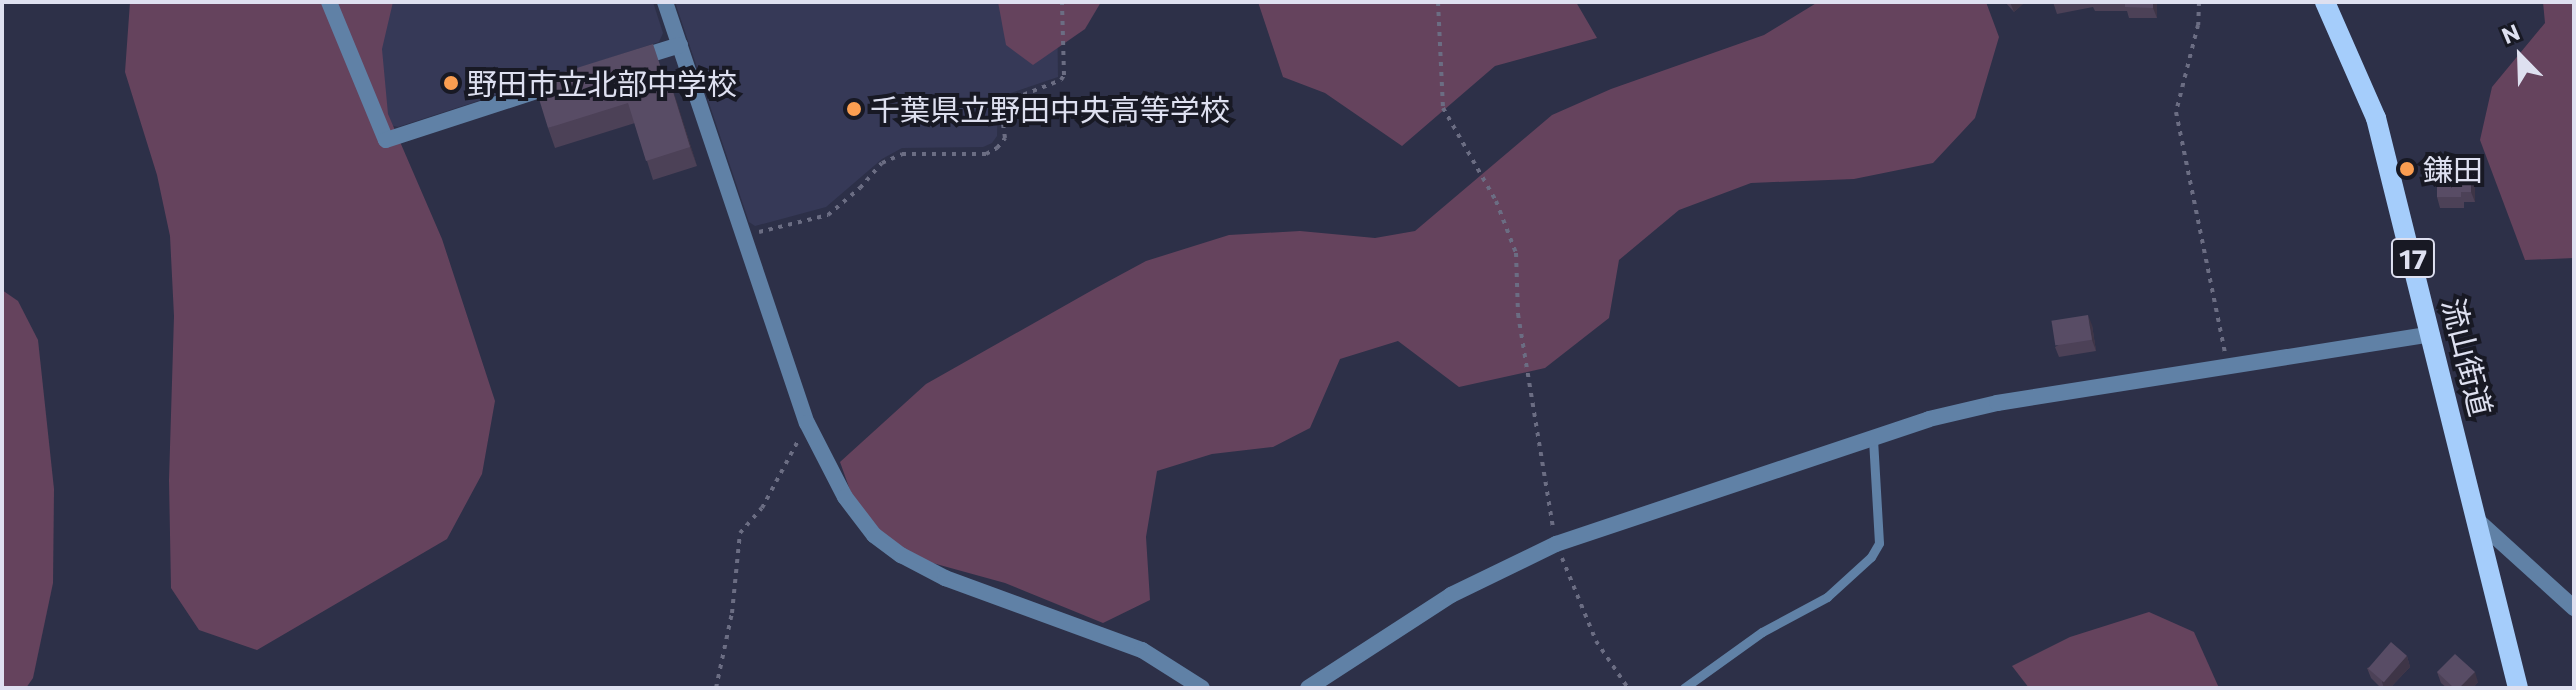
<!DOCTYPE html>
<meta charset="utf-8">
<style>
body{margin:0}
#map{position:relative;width:2576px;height:690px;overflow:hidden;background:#2d3048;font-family:Commissioner,"Noto Sans JP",sans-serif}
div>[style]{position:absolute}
.built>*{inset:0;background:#363957}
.green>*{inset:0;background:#65435d}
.path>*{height:4px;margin-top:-2px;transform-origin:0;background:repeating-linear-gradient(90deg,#6b6d83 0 4px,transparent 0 10px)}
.service>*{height:9px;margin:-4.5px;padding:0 4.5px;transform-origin:4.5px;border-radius:4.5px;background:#6081a6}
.minor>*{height:16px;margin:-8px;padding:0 8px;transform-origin:8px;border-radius:8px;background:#6081a6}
.primary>*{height:20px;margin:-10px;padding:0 10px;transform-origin:10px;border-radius:10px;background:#a5cdfb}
.wall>*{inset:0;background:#4c4157}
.shaded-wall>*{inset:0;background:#3e3547}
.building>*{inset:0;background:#584c65;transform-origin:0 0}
.dots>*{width:22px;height:22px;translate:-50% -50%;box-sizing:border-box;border:4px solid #181924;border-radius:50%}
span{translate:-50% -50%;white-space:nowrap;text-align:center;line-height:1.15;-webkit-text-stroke:8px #181924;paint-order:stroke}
.shield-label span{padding:2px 6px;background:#181924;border:2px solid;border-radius:6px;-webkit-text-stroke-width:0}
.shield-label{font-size:28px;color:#dee0f0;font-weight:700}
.poi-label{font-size:30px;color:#dee0f0}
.left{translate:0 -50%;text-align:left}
.street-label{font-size:30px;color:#dee0f0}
.frame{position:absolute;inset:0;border:4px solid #dee0f0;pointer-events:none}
.north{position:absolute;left:2480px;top:16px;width:80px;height:80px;-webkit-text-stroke:6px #181924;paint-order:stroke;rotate:337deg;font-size:22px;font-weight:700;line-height:32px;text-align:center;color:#dee0f0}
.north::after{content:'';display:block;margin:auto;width:28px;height:36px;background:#dee0f0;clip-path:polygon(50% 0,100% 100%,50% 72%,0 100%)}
</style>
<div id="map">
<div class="built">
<i style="clip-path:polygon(336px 2px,653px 2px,663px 33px,659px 42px,398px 127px,389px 125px)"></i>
<i style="clip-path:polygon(675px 2px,1057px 2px,1058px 77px,1011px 93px,998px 101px,997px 136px,992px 143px,983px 147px,902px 148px,882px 159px,826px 207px,755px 226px,749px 222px)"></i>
</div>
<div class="green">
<i style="clip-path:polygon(130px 2px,393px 2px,382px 49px,388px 114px,442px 239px,495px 401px,482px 474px,447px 539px,257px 650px,199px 630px,171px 588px,169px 480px,174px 316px,170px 236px,157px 175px,125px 72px)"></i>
<i style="clip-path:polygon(998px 2px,1101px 2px,1085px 29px,1033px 65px,1006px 45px)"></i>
<i style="clip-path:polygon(1258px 2px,1576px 2px,1597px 38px,1495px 66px,1402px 146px,1325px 93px,1283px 77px)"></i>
<i style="clip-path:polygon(1818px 2px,1986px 2px,1999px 37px,1975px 118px,1933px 163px,1854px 179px,1751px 183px,1679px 210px,1619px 260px,1609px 318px,1545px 368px,1459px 387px,1398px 341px,1340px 359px,1310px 428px,1273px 447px,1212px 454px,1157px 471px,1146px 537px,1150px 600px,1103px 623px,1005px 583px,889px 551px,865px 532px,840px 462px,926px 384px,1096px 288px,1146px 261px,1229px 235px,1300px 231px,1375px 238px,1415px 231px,1552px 115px,1611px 89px,1764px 35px)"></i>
<i style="clip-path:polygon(2543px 2px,2574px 2px,2574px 258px,2525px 260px,2480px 140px,2492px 87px,2545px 23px)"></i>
<i style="clip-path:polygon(2px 290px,18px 301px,38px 340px,54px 489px,53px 583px,33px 678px,26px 688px,2px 688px)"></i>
<i style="clip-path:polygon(2149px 612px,2194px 632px,2219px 688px,2029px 688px,2012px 666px,2070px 637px)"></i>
</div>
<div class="path">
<i style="left:1438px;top:2px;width:106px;rotate:87.3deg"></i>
<i style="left:1443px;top:108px;width:107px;rotate:60.3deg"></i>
<i style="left:1496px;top:201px;width:56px;rotate:69deg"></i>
<i style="left:1516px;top:253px;width:61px;rotate:88.1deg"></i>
<i style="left:1518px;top:314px;width:216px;rotate:80.7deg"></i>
<i style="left:2199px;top:2px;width:23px;rotate:92deg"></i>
<i style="left:2198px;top:25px;width:90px;rotate:104.2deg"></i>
<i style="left:2176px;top:112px;width:245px;rotate:78.5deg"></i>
<i style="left:759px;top:232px;width:71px;rotate:-13.8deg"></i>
<i style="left:828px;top:215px;width:42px;rotate:-40.2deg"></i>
<i style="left:860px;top:188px;width:33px;rotate:-49deg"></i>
<i style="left:882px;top:163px;width:22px;rotate:-24deg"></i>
<i style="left:902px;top:154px;width:84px"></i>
<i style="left:986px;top:154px;width:13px;rotate:-29deg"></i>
<i style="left:997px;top:148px;width:13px;rotate:-51deg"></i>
<i style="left:1005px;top:138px;width:27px;rotate:-98deg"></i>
<i style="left:1001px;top:111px;width:10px;rotate:-66deg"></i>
<i style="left:1005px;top:102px;width:60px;rotate:-21.4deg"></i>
<i style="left:1061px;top:80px;width:6px;rotate:-59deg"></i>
<i style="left:1064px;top:75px;width:73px;rotate:-91.6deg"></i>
<i style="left:1562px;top:558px;width:90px;rotate:67.7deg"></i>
<i style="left:1596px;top:641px;width:57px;rotate:55.8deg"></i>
<i style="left:716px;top:688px;width:77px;rotate:-78deg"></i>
<i style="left:732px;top:613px;width:80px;rotate:-84.3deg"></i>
<i style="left:740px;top:533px;width:33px;rotate:-49deg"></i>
<i style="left:762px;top:508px;width:76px;rotate:-61.8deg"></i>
</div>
<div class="service">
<i style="left:1684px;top:688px;width:96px;rotate:-35.7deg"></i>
<i style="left:1762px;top:632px;width:74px;rotate:-28.3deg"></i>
<i style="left:1827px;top:597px;width:59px;rotate:-42.3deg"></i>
<i style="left:1871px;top:557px;width:16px;rotate:-60deg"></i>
<i style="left:1879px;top:543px;width:104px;rotate:-93.3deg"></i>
</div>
<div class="minor">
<i style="left:329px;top:2px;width:149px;rotate:67.6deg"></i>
<i style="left:386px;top:140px;width:178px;rotate:-18deg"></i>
<i style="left:665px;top:2px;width:444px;rotate:71.4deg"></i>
<i style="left:807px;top:423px;width:83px;rotate:62.8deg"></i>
<i style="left:845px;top:497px;width:48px;rotate:52.7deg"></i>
<i style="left:874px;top:535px;width:34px;rotate:37deg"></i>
<i style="left:901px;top:555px;width:50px;rotate:27.6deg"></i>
<i style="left:945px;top:578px;width:210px;rotate:20.1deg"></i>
<i style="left:1142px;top:650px;width:71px;rotate:32.3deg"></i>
<i style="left:638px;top:58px;width:44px;rotate:-17.2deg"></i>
<i style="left:2478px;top:521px;width:130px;rotate:42.2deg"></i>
<i style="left:1308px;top:688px;width:171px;rotate:-33deg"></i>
<i style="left:1451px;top:595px;width:117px;rotate:-25.9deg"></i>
<i style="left:1556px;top:544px;width:393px;rotate:-18.5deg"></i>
<i style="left:1929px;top:419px;width:70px;rotate:-13.2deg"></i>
<i style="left:1997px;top:403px;width:440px;rotate:-9deg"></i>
</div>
<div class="primary">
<i style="left:2325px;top:2px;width:127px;rotate:66.3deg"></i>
<i style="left:2376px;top:118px;width:587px;rotate:76.01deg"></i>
</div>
<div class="wall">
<i style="clip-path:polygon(2005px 2px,2025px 2px,2014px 12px)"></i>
<i style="clip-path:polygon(2053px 2px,2157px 2px,2157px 18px,2129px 18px,2127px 11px,2095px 11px,2093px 7px,2057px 14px)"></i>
<i style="clip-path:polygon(669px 79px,697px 166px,653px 180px,635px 123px,555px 148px,548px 128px)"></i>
<i style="clip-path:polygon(2475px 187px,2475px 202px,2464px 202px,2464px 208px,2440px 208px,2437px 197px)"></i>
<i style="clip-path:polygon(2092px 325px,2096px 351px,2059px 357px,2055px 347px)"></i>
<i style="clip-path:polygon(2407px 656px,2410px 667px,2390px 688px,2381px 688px,2371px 678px,2367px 668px)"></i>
<i style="clip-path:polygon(2437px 672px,2478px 682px,2473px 688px,2447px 688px,2441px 683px)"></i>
</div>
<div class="shaded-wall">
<i style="clip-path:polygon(2010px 2px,2025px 2px,2014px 12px)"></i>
<i style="clip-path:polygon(2153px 2px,2157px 2px,2157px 18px,2153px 8px)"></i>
<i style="clip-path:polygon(669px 79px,676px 99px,697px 166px,690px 147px)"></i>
<i style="clip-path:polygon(2471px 177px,2475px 187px,2475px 202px,2471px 192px)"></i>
<i style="clip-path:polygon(2088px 315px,2092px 325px,2096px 351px,2092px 340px)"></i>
<i style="clip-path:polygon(2407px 656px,2410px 667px,2390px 688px,2384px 688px,2382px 682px)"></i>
<i style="clip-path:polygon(2475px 672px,2478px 682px,2473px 688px,2459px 688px)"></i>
</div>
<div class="building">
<i style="clip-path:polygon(2125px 2px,2153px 2px,2153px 8px,2125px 7px)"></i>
<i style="clip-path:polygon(653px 44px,665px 80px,669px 79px,690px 147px,646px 161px,628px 103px,548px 128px,535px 86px,550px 82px,548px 77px)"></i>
<i style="clip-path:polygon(2437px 177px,2471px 177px,2471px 192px,2461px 192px,2461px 197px,2437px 197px)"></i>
<i style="left:2088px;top:315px;width:25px;height:37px;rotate:81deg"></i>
<i style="left:2391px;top:642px;width:21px;height:35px;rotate:41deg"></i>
<i style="clip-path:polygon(2455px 654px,2475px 672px,2459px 688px,2454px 688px,2437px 672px)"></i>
</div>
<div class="dots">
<i style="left:451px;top:83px;background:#fb9e51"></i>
<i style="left:854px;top:109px;background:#fb9e51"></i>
<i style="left:2407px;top:169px;background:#fb9e51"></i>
</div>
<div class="shield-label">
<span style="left:2413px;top:258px">17</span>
</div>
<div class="poi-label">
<span class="left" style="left:467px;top:83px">野田市立北部中学校</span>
<span class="left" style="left:870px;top:109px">千葉県立野田中央高等学校</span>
<span class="left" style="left:2423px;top:169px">鎌田</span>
</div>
<div class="street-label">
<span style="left:2468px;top:357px;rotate:76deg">流山街道</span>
</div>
<div class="frame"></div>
<div class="north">N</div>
</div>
